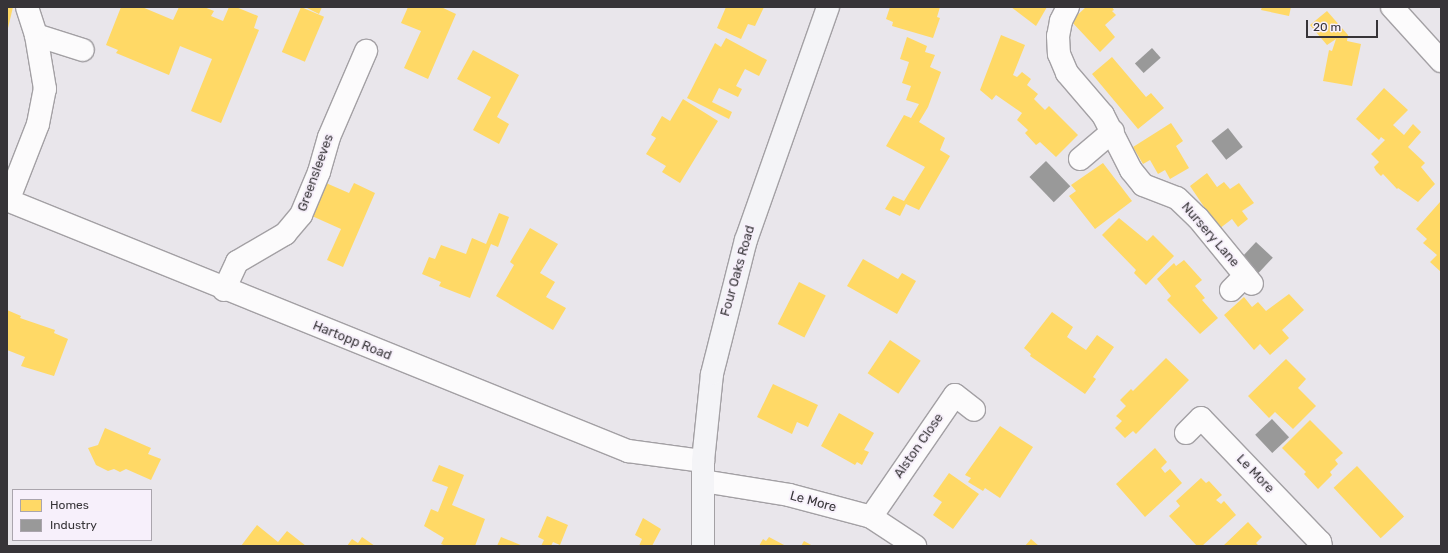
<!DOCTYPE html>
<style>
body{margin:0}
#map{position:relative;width:1448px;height:553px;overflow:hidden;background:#e9e6eb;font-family:Rubik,sans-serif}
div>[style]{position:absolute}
.homes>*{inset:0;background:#ffd966;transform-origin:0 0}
.industry>*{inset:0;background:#999;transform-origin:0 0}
.roads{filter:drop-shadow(1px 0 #a3a0a4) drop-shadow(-1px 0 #a3a0a4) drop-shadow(0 1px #a3a0a4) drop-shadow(0 -1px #a3a0a4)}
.minor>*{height:22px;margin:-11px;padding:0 11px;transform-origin:11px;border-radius:11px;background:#fcfbfc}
.secondary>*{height:22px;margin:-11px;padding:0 11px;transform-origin:11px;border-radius:11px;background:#fcfbfc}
.primary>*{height:22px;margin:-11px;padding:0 11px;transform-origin:11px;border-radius:11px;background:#f4f4f7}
span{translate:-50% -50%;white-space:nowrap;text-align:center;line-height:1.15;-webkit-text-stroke:4px #f7f0fb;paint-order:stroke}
.street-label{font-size:13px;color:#373438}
.frame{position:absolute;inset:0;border:8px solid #373438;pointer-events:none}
.legend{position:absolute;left:12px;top:489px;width:140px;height:52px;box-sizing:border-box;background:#f7f0fb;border:1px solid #aaa5ad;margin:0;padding:5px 7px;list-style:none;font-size:12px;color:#373438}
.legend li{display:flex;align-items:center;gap:8px;height:20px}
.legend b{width:20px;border:1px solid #aaa5ad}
.scale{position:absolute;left:1306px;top:20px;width:72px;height:18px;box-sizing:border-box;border:2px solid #373438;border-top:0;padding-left:5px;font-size:12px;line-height:14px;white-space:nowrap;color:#373438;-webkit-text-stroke:3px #f7f0fb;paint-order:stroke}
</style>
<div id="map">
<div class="homes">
<i style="clip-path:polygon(7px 7px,13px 7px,8px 28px,7px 28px)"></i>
<i style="clip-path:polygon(121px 7px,142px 7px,173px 20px,179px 7px,204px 7px,214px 11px,211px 16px,223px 21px,229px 7px,236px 7px,258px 16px,254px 28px,259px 30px,221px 123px,191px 111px,212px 59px,180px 46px,169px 75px,116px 53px,118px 50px,106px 45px)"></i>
<i style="left:301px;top:7px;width:25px;height:49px;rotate:23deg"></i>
<i style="clip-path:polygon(305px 7px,322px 7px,319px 14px)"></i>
<i style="clip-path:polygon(408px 7px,441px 7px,456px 14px,428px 79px,404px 68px,421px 31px,401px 23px)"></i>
<i style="clip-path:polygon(726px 7px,764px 7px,755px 26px,748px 24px,741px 39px,717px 28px)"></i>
<i style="clip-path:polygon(890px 7px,940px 7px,937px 17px,940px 18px,933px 38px,892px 26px,893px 22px,886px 19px)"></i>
<i style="clip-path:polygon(1011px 7px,1047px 7px,1036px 26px)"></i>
<i style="clip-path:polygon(1086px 7px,1112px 7px,1114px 10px,1112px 11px,1116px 15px,1105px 25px,1115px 37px,1100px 52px,1071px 21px)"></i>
<i style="clip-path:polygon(1262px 7px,1291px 7px,1289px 16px,1261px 10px)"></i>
<i style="clip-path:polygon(1327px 11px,1348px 35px,1347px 41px,1361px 44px,1352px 86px,1323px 81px,1329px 50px,1332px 51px,1336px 39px,1327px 45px,1310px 25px)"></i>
<i style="clip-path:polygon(1001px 35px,1025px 45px,1013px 75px,1017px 77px,1022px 72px,1031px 79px,1027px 85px,1038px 94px,1034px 99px,1045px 110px,1049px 106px,1078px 135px,1056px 157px,1040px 142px,1036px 145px,1025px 133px,1028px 130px,1017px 120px,1022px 113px,996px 95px,992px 100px,980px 90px)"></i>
<i style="clip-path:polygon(907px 37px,927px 46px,925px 52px,935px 55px,930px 67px,941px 72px,928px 107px,919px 122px,945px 138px,940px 150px,950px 156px,919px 210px,906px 204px,900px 216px,885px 209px,893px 196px,904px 201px,925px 167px,886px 146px,904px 115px,911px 118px,919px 104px,906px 100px,911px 86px,902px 83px,909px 62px,900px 59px)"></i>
<i style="clip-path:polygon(726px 38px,767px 60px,759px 76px,745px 69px,736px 86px,742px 89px,738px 97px,719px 88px,712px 102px,732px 112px,729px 119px,687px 98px,715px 43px,721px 47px)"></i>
<i style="clip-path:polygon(473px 50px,519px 75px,497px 117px,509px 124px,499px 144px,473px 130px,491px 97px,457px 79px)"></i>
<i style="clip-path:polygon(1112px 57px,1146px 97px,1151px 93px,1164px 108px,1138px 129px,1092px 74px)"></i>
<i style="clip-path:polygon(1384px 88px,1408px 110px,1393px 125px,1404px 135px,1413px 124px,1421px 132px,1408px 147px,1425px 163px,1421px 167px,1435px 184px,1418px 202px,1398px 188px,1397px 189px,1383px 174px,1381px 176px,1376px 171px,1374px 167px,1379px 162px,1371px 154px,1385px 140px,1381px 137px,1379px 140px,1356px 119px)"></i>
<i style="clip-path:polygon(683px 99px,718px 121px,680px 183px,662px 172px,666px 166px,646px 154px,656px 138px,651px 135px,662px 116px,670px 121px)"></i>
<i style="clip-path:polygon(1171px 123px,1183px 141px,1176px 146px,1189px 168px,1170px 179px,1165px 170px,1158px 174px,1150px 160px,1143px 164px,1133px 147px)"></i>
<i style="clip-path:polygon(1103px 163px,1132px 201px,1095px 229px,1069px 196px,1076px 191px,1071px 185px)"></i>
<i style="clip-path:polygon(1207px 173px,1217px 187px,1224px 182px,1230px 189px,1239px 183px,1254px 203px,1242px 211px,1248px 219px,1238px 227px,1232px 219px,1219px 229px,1190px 186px)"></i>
<i style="clip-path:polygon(326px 183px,349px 193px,354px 183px,375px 193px,343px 267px,327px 260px,341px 229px,312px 216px)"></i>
<i style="clip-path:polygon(1440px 202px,1441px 203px,1441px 272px,1430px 262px,1437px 255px,1423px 243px,1427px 239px,1416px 229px)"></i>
<i style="clip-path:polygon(499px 213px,509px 217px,498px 247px,491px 244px,470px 298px,439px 286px,441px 282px,422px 274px,429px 257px,435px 259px,441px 245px,466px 254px,472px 238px,486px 244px)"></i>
<i style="clip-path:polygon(1119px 218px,1147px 241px,1153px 235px,1174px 256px,1146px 285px,1134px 273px,1136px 270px,1102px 235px)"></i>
<i style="clip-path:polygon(530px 228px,558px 244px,540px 273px,555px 282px,546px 297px,566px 308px,553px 330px,496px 296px,514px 265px,510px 262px)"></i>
<i style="clip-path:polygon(863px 259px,898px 279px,902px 273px,916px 281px,897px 314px,847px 286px)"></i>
<i style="clip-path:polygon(1184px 260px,1202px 280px,1195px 286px,1205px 298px,1202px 300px,1218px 318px,1200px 334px,1167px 300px,1171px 296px,1157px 279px,1174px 263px,1176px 266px)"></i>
<i style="left:799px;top:282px;width:30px;height:47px;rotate:27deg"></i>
<i style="clip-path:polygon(1289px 294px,1304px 310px,1282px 330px,1289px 338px,1270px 355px,1260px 344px,1254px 350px,1224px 315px,1244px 297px,1252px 307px,1258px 302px,1266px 311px)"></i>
<i style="clip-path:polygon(7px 310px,21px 316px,20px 318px,55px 330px,54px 333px,68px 339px,54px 376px,21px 366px,25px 357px,7px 350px)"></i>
<i style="clip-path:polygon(1052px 312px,1073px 327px,1067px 337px,1086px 350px,1097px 335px,1114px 347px,1093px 377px,1096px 379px,1085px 394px,1030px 356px,1031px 354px,1024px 348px)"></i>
<i style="left:890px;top:340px;width:37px;height:40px;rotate:34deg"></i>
<i style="clip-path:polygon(1166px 358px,1189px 380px,1136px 434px,1133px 431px,1125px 438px,1115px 428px,1122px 421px,1116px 416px,1126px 406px,1120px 400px,1131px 389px,1133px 391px)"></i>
<i style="clip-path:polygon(1286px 359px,1306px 379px,1298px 388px,1316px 406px,1293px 429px,1275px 412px,1269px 418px,1248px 396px)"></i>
<i style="clip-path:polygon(773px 384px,818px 405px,808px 427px,797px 422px,792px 434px,757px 417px)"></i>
<i style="clip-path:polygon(839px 413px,874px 433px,864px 450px,869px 452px,862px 465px,857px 462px,855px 465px,821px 446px)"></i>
<i style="clip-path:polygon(1310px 420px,1343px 453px,1335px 460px,1338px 464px,1330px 472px,1332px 475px,1318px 489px,1304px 474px,1306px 472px,1282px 448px)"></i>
<i style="clip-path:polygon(1000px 426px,1033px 447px,1000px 498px,985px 488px,983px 491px,968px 482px,971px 478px,965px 475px)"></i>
<i style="clip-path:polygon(105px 428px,151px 448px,148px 454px,161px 459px,151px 480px,126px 469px,120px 472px,114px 469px,108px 471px,96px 465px,88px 448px,98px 445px)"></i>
<i style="clip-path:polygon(1155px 448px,1167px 462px,1161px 468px,1165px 473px,1170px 469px,1182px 483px,1145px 517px,1116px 484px)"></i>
<i style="clip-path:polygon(439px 465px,464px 475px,452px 505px,485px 519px,475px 546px,446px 546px,441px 544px,444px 538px,424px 526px,431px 509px,438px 512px,448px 487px,432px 481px)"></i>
<i style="left:1357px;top:466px;width:69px;height:32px;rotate:47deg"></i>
<i style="clip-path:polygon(949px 473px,979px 494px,953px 529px,933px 515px,942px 502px,933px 496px)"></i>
<i style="clip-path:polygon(1201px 478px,1206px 483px,1209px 481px,1222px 495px,1216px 500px,1221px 504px,1224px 501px,1236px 515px,1202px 546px,1197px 546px,1169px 516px,1180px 506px,1176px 501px)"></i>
<i style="clip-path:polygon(547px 516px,568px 525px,560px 545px,553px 542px,551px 546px,541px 546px,544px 540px,538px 537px)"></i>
<i style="clip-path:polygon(643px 518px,661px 529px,652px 546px,639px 546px,642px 539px,635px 535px)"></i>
<i style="clip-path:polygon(1248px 522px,1262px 537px,1256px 543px,1259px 546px,1223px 546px)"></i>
<i style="clip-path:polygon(257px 525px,278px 542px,287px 531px,306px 546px,241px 546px)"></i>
<i style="clip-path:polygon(362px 537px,375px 546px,347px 546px,352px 539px,358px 543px)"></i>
<i style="clip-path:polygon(501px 537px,523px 546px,497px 546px)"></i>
<i style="clip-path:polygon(769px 537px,786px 546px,759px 546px,763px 539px,766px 541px)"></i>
<i style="clip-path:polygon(1031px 539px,1039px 546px,1025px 546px)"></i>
<i style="clip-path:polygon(804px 541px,813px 546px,801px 546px)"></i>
</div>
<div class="industry">
<i style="left:1152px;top:48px;width:13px;height:23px;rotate:48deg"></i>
<i style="left:1228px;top:128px;width:24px;height:21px;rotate:52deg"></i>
<i style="left:1046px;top:161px;width:35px;height:23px;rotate:46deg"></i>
<i style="left:1256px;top:242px;width:23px;height:23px;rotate:43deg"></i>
<i style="left:1272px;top:419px;width:25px;height:23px;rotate:47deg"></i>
</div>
<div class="roads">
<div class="minor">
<i style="left:1068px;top:7px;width:16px;rotate:117deg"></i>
<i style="left:1061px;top:21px;width:15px;rotate:101deg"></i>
<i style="left:1058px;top:36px;width:18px;rotate:87deg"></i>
<i style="left:1059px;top:54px;width:21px;rotate:67deg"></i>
<i style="left:1067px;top:73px;width:55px;rotate:49.4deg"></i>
<i style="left:1103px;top:115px;width:62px;rotate:63deg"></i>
<i style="left:1131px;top:170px;width:19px;rotate:51deg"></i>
<i style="left:1143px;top:185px;width:36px;rotate:21deg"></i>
<i style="left:1177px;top:198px;width:29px;rotate:44deg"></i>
<i style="left:1198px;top:218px;width:85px;rotate:50.7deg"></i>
<i style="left:36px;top:35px;width:49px;rotate:17.7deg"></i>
<i style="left:1080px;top:159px;width:43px;rotate:-40.3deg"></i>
<i style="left:7px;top:200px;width:670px;rotate:22.01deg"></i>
<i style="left:628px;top:451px;width:76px;rotate:7.6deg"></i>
<i style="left:8px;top:201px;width:83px;rotate:-68.7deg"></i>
<i style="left:38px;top:124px;width:36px;rotate:-79deg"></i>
<i style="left:45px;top:89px;width:55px;rotate:-99.5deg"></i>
<i style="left:36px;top:35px;width:29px;rotate:-108deg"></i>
<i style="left:224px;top:290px;width:31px;rotate:-65deg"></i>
<i style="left:237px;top:262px;width:56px;rotate:-30.3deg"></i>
<i style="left:285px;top:234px;width:25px;rotate:-50deg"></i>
<i style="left:301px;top:215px;width:47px;rotate:-67.3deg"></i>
<i style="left:319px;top:172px;width:36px;rotate:-74deg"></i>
<i style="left:329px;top:137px;width:94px;rotate:-66.7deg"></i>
<i style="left:1231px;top:290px;width:20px;rotate:-45deg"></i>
<i style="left:1186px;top:433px;width:21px;rotate:-45deg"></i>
<i style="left:1201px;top:418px;width:172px;rotate:46.2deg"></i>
<i style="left:1320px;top:542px;width:4px;rotate:76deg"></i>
<i style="left:703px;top:481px;width:87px;rotate:9.2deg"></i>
<i style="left:789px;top:495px;width:85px;rotate:15deg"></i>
<i style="left:871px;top:517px;width:53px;rotate:33.4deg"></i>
<i style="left:871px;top:517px;width:148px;rotate:-55.5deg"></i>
<i style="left:955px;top:395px;width:24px;rotate:38deg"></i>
</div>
<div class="secondary">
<i style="left:1392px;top:7px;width:73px;rotate:47.8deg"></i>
</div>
<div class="primary">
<i style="left:703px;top:546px;width:85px;rotate:-90deg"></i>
<i style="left:703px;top:461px;width:87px;rotate:-84.1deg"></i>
<i style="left:712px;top:374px;width:138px;rotate:-75.8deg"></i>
<i style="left:746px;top:240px;width:247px;rotate:-70.6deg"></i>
</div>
</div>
<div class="street-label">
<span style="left:316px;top:173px;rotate:-70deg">Greensleeves</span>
<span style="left:1210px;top:235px;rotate:49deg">Nursery Lane</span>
<span style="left:738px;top:271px;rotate:-74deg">Four Oaks Road</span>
<span style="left:352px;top:341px;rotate:22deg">Hartopp Road</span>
<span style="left:919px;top:446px;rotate:-55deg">Alston Close</span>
<span style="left:1255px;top:474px;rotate:46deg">Le More</span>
<span style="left:813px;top:502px;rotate:15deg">Le More</span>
</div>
<div class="frame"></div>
<ul class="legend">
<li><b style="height:11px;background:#ffd966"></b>Homes</li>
<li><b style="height:11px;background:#999"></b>Industry</li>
</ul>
<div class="scale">20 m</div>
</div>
